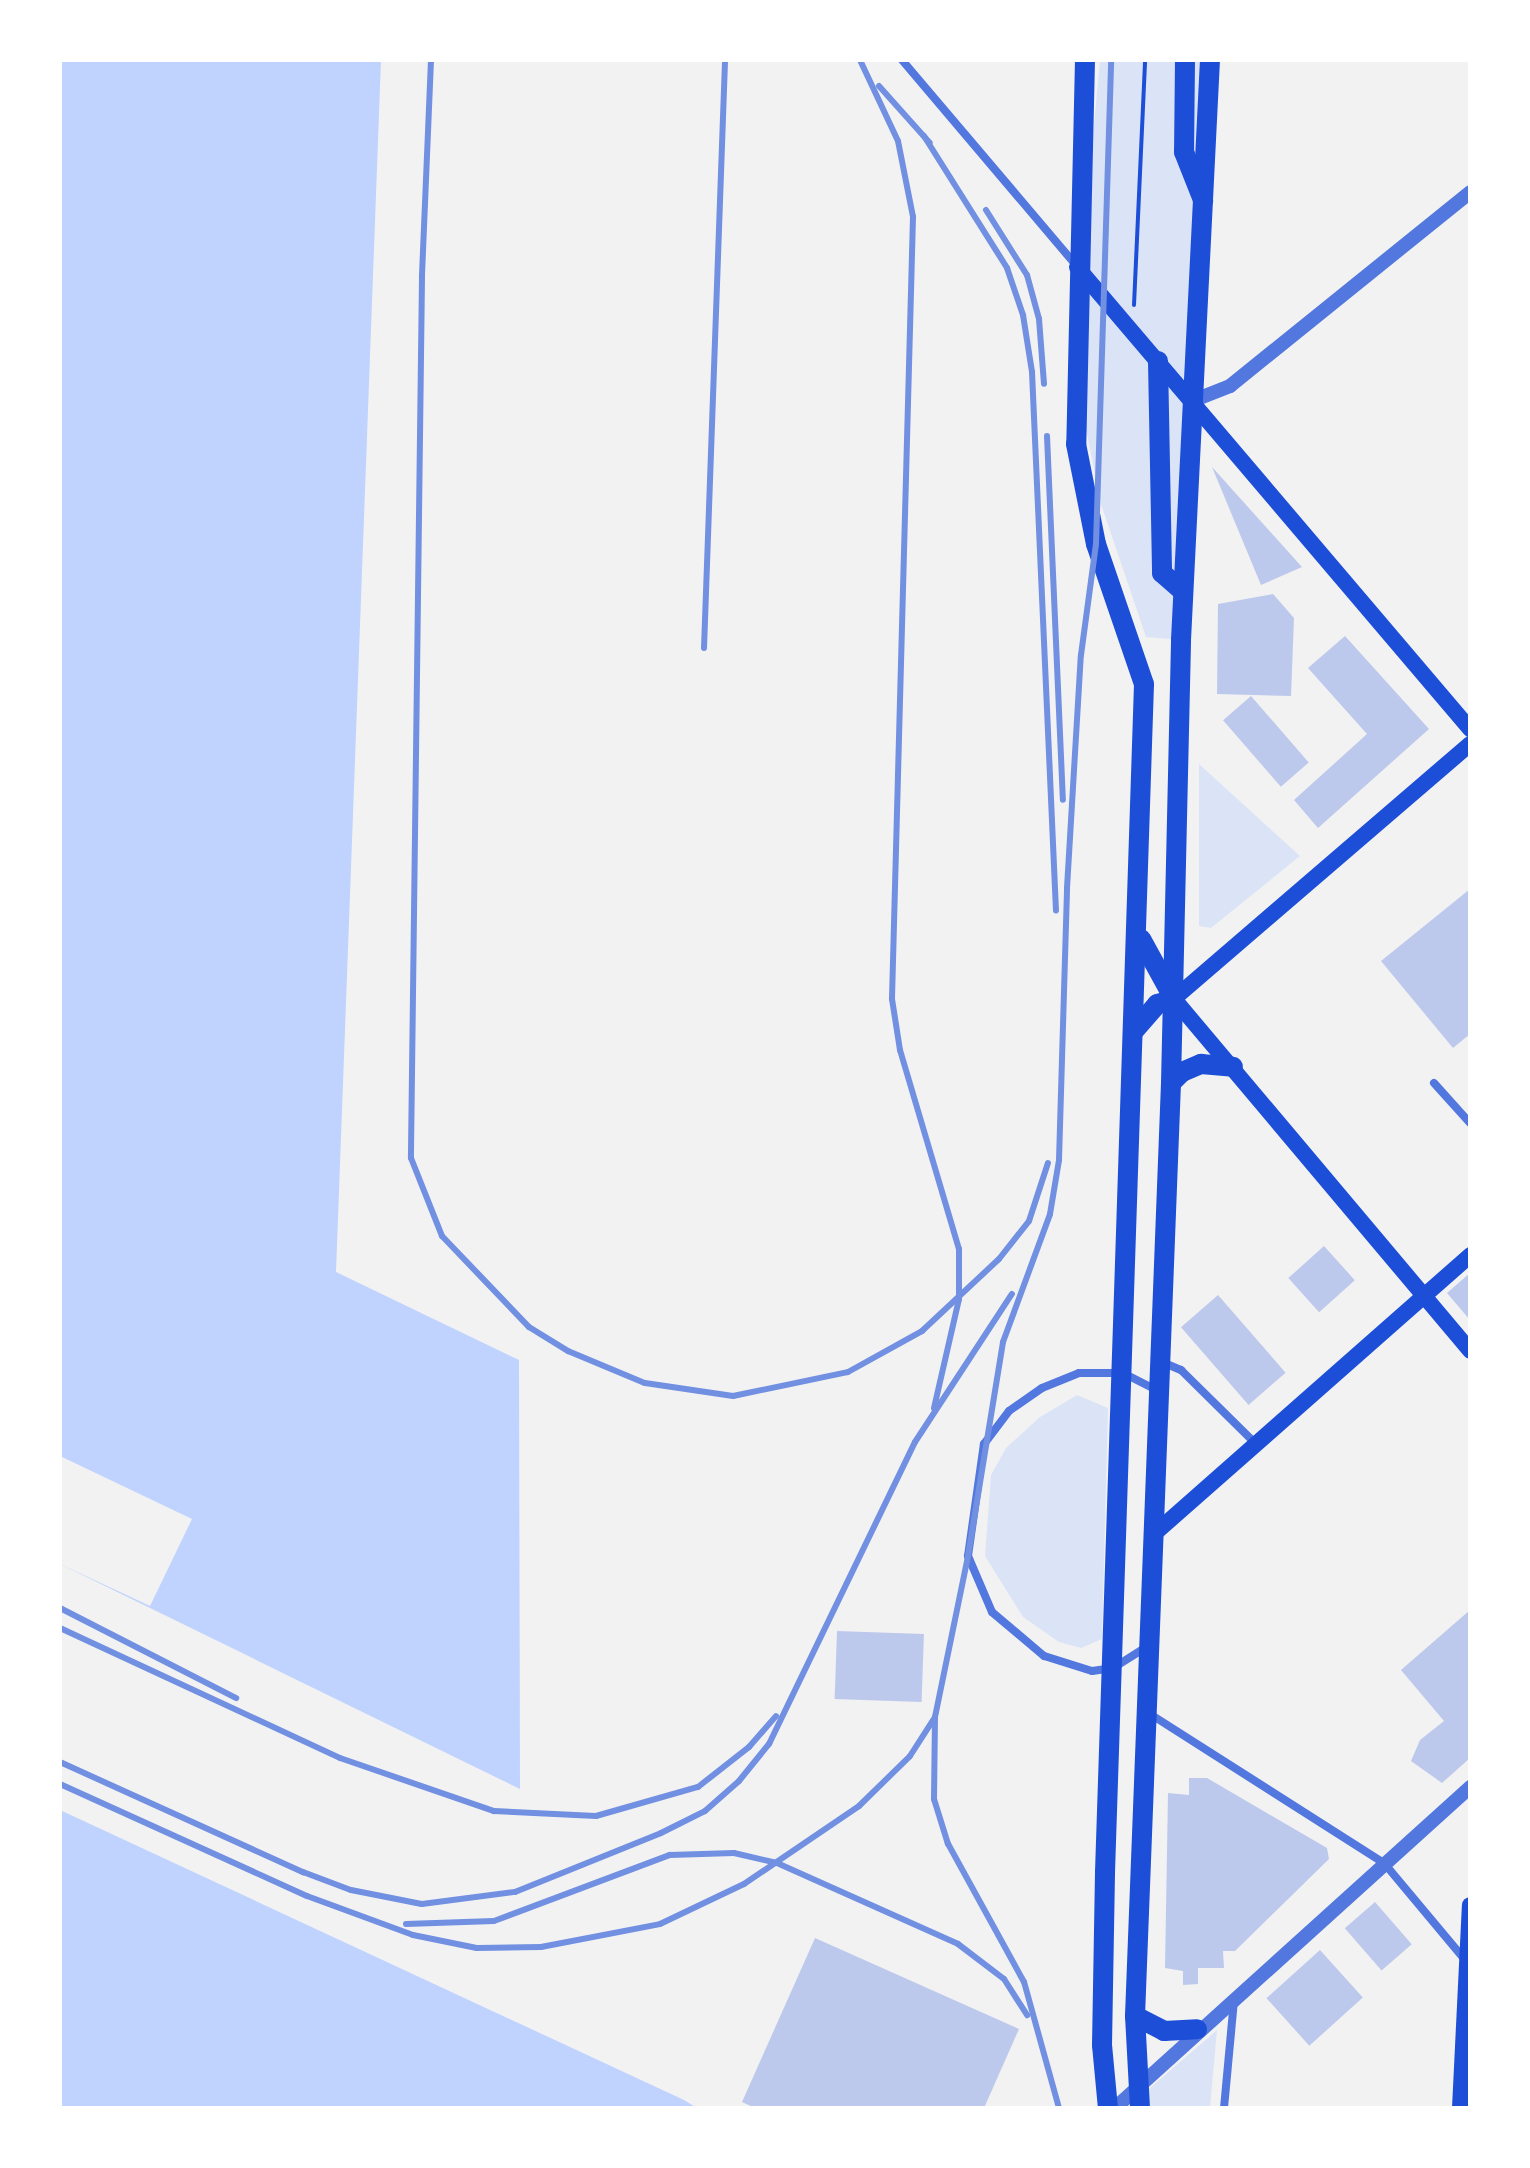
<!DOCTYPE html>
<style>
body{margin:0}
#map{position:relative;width:1530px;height:2168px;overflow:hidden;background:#f2f2f2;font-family:"Noto Sans",sans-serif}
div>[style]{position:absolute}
.green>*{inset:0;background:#dbe4f7}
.water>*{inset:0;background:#bfd3fe}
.pier>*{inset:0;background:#f2f2f2}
.building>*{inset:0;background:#bdc9ec;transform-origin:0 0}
.path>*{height:4px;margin:-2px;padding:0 2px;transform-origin:2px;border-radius:2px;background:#1d4ed8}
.minor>*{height:8px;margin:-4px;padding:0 4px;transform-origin:4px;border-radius:4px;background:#5277de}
.tertiary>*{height:14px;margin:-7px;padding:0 7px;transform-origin:7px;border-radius:7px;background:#5277de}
.secondary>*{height:16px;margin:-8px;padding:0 8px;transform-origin:8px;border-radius:8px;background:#1d4ed8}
.trunk>*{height:20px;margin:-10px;padding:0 10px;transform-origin:10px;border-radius:10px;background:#1d4ed8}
.rail>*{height:6px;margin:-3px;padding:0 3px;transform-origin:3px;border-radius:3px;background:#7290e2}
span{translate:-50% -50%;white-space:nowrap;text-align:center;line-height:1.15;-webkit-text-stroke:6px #fff;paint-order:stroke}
.frame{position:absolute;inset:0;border:62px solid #fff;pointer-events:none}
</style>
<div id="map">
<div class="green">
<i style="clip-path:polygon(1100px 60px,1206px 60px,1181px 640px,1146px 637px,1101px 504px,1082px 409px,1083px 241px)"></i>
<i style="clip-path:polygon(1199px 764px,1300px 856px,1211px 928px,1199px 926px)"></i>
<i style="clip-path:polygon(1077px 1395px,1108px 1408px,1102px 1639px,1081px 1648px,1059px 1642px,1023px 1617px,985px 1556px,991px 1475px,1006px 1448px,1040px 1417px)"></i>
<i style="clip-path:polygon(1217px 2030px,1210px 2108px,1149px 2108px,1144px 2093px)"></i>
</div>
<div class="water">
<i style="clip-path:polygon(60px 60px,381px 60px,336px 1272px,519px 1360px,520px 1789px,60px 1564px)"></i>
<i style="clip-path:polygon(60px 1810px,684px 2100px,697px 2108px,60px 2108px)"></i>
</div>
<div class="pier">
<i style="clip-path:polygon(60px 1456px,192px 1519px,150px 1606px,60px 1564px)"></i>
</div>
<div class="building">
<i style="clip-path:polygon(1212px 467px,1302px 567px,1261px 585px)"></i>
<i style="clip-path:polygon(1273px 594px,1294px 618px,1291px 696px,1217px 694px,1218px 604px)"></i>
<i style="clip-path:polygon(1345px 636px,1429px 729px,1318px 828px,1294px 800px,1367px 734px,1308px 668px)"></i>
<i style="left:1251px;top:696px;width:88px;height:37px;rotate:49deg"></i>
<i style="clip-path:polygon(1470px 889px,1470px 1034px,1453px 1048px,1381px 961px)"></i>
<i style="left:1324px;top:1246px;width:46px;height:48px;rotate:48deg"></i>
<i style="clip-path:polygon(1470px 1273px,1470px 1320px,1447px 1293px)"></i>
<i style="left:1218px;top:1295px;width:103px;height:49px;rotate:49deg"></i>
<i style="clip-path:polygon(1470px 1610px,1470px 1758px,1442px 1783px,1411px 1761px,1420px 1740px,1444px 1721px,1401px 1670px)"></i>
<i style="left:837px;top:1631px;width:87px;height:68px;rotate:2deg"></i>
<i style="clip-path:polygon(1189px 1778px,1207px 1778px,1327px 1848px,1329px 1859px,1235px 1951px,1223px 1951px,1224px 1968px,1198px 1968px,1198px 1984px,1183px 1985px,1183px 1971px,1165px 1968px,1168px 1793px,1189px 1795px)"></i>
<i style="left:1375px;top:1902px;width:56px;height:40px;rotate:49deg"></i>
<i style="clip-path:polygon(815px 1938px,1019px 2029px,984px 2108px,755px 2108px,742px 2102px)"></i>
<i style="left:1320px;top:1950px;width:64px;height:72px;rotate:48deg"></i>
</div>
<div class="path">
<i style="left:1134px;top:305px;width:245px;rotate:-87.4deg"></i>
</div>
<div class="minor">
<i style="left:902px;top:60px;width:270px;rotate:49.7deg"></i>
<i style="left:1434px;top:1083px;width:54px;rotate:48deg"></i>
<i style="left:1162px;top:1362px;width:21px;rotate:23deg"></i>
<i style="left:1181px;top:1370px;width:103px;rotate:44.6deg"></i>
<i style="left:1148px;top:1646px;width:41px;rotate:147.8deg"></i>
<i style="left:1113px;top:1668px;width:21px;rotate:172deg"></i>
<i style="left:1092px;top:1671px;width:50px;rotate:-162.6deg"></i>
<i style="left:1044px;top:1656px;width:68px;rotate:-139.8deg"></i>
<i style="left:992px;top:1612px;width:61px;rotate:-113.2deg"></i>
<i style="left:968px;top:1556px;width:113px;rotate:-81.9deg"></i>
<i style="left:984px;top:1444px;width:41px;rotate:-52.9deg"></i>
<i style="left:1009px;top:1411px;width:40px;rotate:-34.9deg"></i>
<i style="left:1042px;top:1388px;width:40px;rotate:-22deg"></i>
<i style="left:1079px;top:1373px;width:44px"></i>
<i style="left:1123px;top:1373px;width:37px;rotate:27deg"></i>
<i style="left:1150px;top:1714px;width:277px;rotate:32.5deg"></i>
<i style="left:1384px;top:1863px;width:126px;rotate:50.1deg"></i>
<i style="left:1224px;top:2108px;width:107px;rotate:-84.7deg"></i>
</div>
<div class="tertiary">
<i style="left:1192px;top:401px;width:41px;rotate:-21.5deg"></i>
<i style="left:1230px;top:386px;width:309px;rotate:-38.9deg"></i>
<i style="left:1115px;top:2108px;width:479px;rotate:-42.1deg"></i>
</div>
<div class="secondary">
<i style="left:1077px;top:267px;width:607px;rotate:49.61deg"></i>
<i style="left:1470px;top:744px;width:391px;rotate:139.3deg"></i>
<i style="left:1174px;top:999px;width:460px;rotate:49.9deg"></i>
<i style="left:1154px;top:1534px;width:422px;rotate:-41.4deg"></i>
<i style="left:1460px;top:2108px;width:203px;rotate:-87.2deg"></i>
</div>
<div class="trunk">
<i style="left:1085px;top:60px;width:384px;rotate:91.3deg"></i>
<i style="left:1076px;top:444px;width:102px;rotate:78.7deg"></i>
<i style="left:1096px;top:544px;width:148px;rotate:71.1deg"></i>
<i style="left:1144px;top:684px;width:1190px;rotate:91.88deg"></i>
<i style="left:1105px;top:1873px;width:172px;rotate:91deg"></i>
<i style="left:1102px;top:2045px;width:63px;rotate:84.6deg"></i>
<i style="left:1185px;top:60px;width:92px;rotate:90.6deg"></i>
<i style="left:1184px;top:152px;width:52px;rotate:68.4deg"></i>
<i style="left:1158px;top:361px;width:212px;rotate:88.9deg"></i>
<i style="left:1162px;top:573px;width:28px;rotate:41deg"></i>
<i style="left:1133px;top:1032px;width:37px;rotate:-49deg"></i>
<i style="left:1157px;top:1004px;width:18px;rotate:-16deg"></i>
<i style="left:1174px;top:999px;width:68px;rotate:-118.8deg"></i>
<i style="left:1171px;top:1083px;width:16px;rotate:-45deg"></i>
<i style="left:1182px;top:1072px;width:21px;rotate:-23deg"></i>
<i style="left:1201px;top:1064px;width:32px;rotate:5deg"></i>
<i style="left:1135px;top:2016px;width:33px;rotate:27deg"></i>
<i style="left:1164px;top:2031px;width:33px;rotate:-3deg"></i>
<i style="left:1140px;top:2108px;width:92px;rotate:-93.1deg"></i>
<i style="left:1135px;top:2016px;width:934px;rotate:-87.79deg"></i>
<i style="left:1171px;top:1083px;width:443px;rotate:-88.7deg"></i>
<i style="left:1181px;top:640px;width:581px;rotate:-87.14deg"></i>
</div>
<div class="rail">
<i style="left:431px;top:60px;width:217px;rotate:92.4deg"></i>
<i style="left:422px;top:277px;width:881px;rotate:90.72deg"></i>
<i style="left:411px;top:1158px;width:84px;rotate:68.3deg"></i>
<i style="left:442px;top:1236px;width:126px;rotate:46.3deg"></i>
<i style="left:529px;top:1327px;width:46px;rotate:31.6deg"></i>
<i style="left:568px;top:1351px;width:83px;rotate:22.6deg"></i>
<i style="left:645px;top:1383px;width:89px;rotate:8.4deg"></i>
<i style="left:733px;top:1396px;width:117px;rotate:-11.8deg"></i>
<i style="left:848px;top:1372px;width:85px;rotate:-29deg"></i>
<i style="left:922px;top:1331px;width:105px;rotate:-43.1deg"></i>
<i style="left:999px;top:1259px;width:48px;rotate:-51.7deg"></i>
<i style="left:1029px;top:1221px;width:61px;rotate:-71.9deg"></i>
<i style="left:860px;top:60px;width:89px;rotate:64.9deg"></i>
<i style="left:898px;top:141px;width:77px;rotate:78.8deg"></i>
<i style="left:913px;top:217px;width:782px;rotate:91.54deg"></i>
<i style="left:892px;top:999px;width:52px;rotate:81.1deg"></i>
<i style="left:900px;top:1050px;width:208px;rotate:73.5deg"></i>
<i style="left:959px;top:1249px;width:50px;rotate:90deg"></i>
<i style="left:959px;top:1299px;width:112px;rotate:102.9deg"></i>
<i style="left:879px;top:86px;width:76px;rotate:48.2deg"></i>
<i style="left:924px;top:136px;width:156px;rotate:57.8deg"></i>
<i style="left:1007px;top:268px;width:50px;rotate:71.2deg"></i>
<i style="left:1023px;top:315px;width:58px;rotate:81deg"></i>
<i style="left:1032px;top:372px;width:539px;rotate:87.45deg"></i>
<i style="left:986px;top:210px;width:77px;rotate:57.8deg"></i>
<i style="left:1027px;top:275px;width:46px;rotate:74.7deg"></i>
<i style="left:1039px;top:319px;width:65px;rotate:85.6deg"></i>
<i style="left:1047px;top:436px;width:364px;rotate:87.5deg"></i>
<i style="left:704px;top:648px;width:588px;rotate:-87.95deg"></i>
<i style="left:60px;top:1608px;width:198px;rotate:27.1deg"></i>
<i style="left:60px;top:1628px;width:309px;rotate:24.9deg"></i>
<i style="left:340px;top:1758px;width:163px;rotate:19deg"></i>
<i style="left:494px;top:1811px;width:102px;rotate:2.8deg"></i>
<i style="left:596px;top:1816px;width:106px;rotate:-15.9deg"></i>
<i style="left:698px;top:1787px;width:65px;rotate:-38.1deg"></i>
<i style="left:749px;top:1747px;width:41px;rotate:-48.9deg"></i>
<i style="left:60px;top:1762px;width:267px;rotate:24.4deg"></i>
<i style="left:303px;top:1872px;width:51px;rotate:20.6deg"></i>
<i style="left:351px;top:1890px;width:72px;rotate:11.2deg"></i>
<i style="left:422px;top:1904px;width:94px;rotate:-7.4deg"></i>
<i style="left:515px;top:1892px;width:157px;rotate:-22deg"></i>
<i style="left:661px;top:1833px;width:49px;rotate:-26.6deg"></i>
<i style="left:705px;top:1811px;width:45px;rotate:-41.4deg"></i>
<i style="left:739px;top:1781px;width:48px;rotate:-51deg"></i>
<i style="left:769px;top:1744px;width:335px;rotate:-64.2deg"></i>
<i style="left:915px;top:1442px;width:177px;rotate:-56.8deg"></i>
<i style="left:60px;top:1784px;width:271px;rotate:24.4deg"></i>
<i style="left:307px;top:1896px;width:113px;rotate:20.2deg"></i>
<i style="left:413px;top:1935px;width:65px;rotate:11.5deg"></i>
<i style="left:477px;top:1948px;width:64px;rotate:-0.9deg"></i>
<i style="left:541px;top:1947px;width:121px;rotate:-10.9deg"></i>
<i style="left:660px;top:1924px;width:93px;rotate:-25.5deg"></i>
<i style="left:744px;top:1884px;width:139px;rotate:-34.1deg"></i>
<i style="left:859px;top:1806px;width:71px;rotate:-44.4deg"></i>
<i style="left:910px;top:1756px;width:46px;rotate:-57.3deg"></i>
<i style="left:406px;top:1924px;width:88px;rotate:-2deg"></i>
<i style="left:494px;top:1921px;width:188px;rotate:-20.6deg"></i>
<i style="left:670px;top:1855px;width:64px;rotate:-1.8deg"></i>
<i style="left:734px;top:1853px;width:44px;rotate:13.1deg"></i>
<i style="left:777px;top:1863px;width:198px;rotate:24.1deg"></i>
<i style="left:958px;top:1944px;width:58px;rotate:37.3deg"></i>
<i style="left:1004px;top:1979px;width:43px;rotate:57.4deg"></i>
<i style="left:1059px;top:2108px;width:131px;rotate:-105.5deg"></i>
<i style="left:1024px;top:1982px;width:158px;rotate:-118.8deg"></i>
<i style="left:948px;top:1844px;width:47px;rotate:-107.3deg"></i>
<i style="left:934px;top:1799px;width:82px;rotate:-89.3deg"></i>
<i style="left:935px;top:1717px;width:164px;rotate:-78.4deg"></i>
<i style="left:968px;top:1556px;width:217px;rotate:-80.7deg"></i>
<i style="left:1003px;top:1342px;width:136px;rotate:-69.8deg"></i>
<i style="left:1050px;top:1214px;width:55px;rotate:-80.5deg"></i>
<i style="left:1059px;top:1160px;width:272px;rotate:-88.3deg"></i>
<i style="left:1067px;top:888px;width:233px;rotate:-86.6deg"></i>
<i style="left:1081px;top:655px;width:112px;rotate:-82.3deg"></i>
<i style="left:1096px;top:544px;width:484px;rotate:-88.2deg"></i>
</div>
<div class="frame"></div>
</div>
